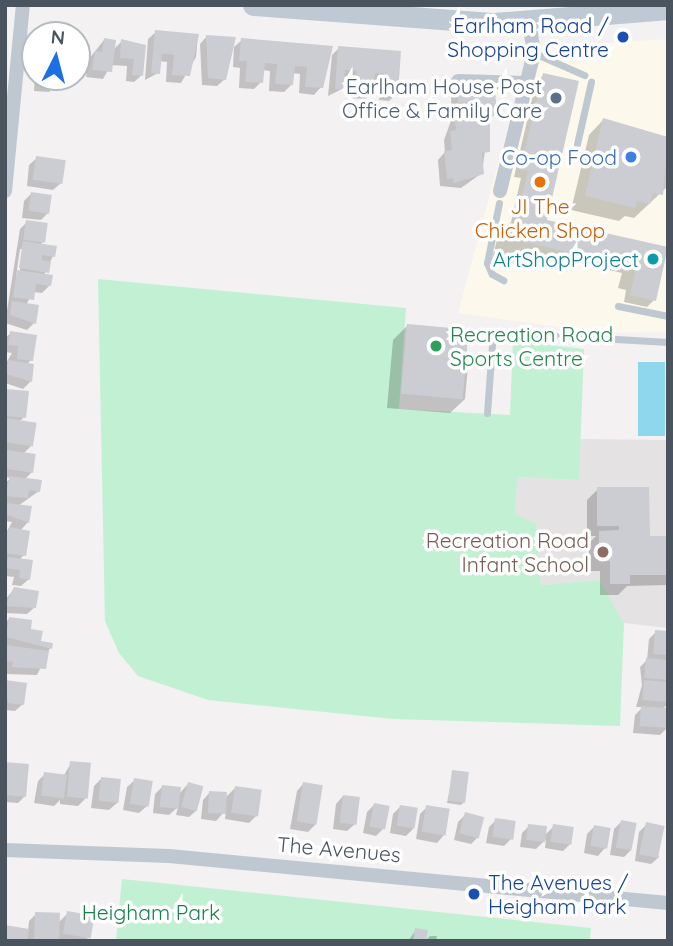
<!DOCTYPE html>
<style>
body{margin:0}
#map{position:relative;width:673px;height:946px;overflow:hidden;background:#f3f1f1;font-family:Quicksand,sans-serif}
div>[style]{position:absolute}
.commercial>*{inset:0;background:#fcf8ec}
.education>*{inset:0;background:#e4e2e3}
.green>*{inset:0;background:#c1f0d3}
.water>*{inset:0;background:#8ed7ec;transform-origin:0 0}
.shadow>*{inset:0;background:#0003}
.building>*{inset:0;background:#cbcdd3;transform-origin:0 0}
.service>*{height:7px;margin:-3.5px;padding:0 3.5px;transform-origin:3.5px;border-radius:3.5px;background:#bfc8d0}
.minor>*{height:14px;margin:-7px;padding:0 7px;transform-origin:7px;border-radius:7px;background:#bfc8d0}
.secondary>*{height:21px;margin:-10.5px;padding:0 10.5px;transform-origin:10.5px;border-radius:10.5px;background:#bfc9d4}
.dots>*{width:19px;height:19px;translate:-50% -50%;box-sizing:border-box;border:4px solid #fff;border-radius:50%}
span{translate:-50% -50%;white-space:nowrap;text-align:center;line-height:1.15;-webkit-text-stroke:7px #fff;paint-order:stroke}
.transit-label{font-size:21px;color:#164399}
.right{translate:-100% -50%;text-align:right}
.left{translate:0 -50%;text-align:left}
.service-label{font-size:21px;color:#4e5e75}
.shop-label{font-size:21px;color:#366cbe}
.food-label{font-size:21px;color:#c56008}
.culture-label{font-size:21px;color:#0d838f}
.leisure-label{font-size:21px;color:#27864d}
.education-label{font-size:21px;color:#785e54}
.street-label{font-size:21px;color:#49545f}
.park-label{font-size:21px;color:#18814e}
.frame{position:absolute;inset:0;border:7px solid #49545f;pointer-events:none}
.north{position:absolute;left:21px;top:21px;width:70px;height:70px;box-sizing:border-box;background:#fff;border:2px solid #b6bbbf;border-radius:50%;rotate:6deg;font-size:19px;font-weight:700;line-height:28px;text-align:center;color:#49545f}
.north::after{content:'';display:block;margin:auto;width:24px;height:32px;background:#1a70e4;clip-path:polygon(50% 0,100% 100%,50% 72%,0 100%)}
</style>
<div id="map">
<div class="commercial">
<i style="clip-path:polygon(668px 39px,668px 332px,600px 333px,458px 313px,529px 48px)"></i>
</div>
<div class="education">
<i style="clip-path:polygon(578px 439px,668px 440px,668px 628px,624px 623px,598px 580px,541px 585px,536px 523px,515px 514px,516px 477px,579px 480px)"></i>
</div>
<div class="green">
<i style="clip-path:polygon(98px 279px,406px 308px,399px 409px,510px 415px,513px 341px,584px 349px,579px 480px,517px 477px,515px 514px,536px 523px,541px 585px,599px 580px,624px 623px,620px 726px,393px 719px,208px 700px,138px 676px,119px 653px,105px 621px)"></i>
<i style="clip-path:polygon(122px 879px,591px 928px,590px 941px,116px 941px)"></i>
</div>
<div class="water">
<i style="left:638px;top:362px;width:27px;height:74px"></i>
</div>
<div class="shadow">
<i style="clip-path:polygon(156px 32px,198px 35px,196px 57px,181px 83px,166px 82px,167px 62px,159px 61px,158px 73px,145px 80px,148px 39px)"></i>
<i style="clip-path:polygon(207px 36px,225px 79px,217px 86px,202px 85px,200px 44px)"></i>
<i style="clip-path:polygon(77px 37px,86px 61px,79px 68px,77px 68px)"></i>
<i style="clip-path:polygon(104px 40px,113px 50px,122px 41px,144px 46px,142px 75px,134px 82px,126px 81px,127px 66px,111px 65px,103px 79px,86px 77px,88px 60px)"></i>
<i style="clip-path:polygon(242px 40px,331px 47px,321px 87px,314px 95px,299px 93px,300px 74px,292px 73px,291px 85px,284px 92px,269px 91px,270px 71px,262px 70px,261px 82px,254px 89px,239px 88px,240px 68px,233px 67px,234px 47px)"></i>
<i style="clip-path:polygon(339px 48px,399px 53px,396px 94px,389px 101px,379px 100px,381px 80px,373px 80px,372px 92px,365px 99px,349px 98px,351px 78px,343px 77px,342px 89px,328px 96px,332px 55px)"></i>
<i style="clip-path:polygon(35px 74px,57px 77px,56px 85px,49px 92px,34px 91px)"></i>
<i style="clip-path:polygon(544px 75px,545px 221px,666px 249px,654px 300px,647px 307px,624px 302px,626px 290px,618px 288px,622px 273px,532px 252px,518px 265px,492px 259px,498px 236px,511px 222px,521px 178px,514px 177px,536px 82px)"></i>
<i style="clip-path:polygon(458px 91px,495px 114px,489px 120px,482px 173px,461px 188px,440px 186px,438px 160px,445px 152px,444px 140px,452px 118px,451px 98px)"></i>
<i style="clip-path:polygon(603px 120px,668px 138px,668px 186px,634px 218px,625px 216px,619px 221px,571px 210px,589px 135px)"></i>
<i style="clip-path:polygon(37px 158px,61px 183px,53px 190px,27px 186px,29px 165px)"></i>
<i style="clip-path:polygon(31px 194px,48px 213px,41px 220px,22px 218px,24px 201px)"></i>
<i style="clip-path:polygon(evenodd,27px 222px,43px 242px,40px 245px,53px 256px,44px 275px,50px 285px,42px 293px,33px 292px,26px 305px,37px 307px,34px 323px,27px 330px,5px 323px,20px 229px,27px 222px,20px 249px,23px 249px,19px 277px,16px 277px,20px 249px)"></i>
<i style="clip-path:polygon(407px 326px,468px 366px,465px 399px,450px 413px,387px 408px,393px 340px)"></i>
<i style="clip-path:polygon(11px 333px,31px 360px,27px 364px,32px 365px,30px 382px,23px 389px,5px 383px,5px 365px,12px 353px,5px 352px,5px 338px)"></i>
<i style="clip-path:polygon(6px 391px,24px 417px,19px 422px,32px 445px,23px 454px,32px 472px,25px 479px,39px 491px,18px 506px,28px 522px,20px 531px,24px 555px,19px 560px,29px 579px,21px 586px,12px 585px,14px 577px,5px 576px,5px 535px,12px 522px,5px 521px,5px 483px,11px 478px,5px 477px)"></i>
<i style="clip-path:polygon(598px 489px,648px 538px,668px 538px,668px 585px,627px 586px,618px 595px,600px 595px,600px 571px,589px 571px,589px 543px,596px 536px,587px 536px,587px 500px)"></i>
<i style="clip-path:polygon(14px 589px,35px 607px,27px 614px,5px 613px,5px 600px)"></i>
<i style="clip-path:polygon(9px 619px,50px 648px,37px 675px,6px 674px,5px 623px)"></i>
<i style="clip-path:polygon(656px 632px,668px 633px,668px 704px,662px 709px,668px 727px,660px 735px,633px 733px,635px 715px,643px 707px,636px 707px,642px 685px,640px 667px,647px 660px,649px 639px)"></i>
<i style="clip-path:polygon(5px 682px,23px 704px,15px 711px,5px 710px)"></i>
<i style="clip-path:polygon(71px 763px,85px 799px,78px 806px,60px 804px,60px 800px,54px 806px,34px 803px,38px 781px,45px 774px,63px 777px)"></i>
<i style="clip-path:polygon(5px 764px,25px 796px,18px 803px,5px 802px)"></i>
<i style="clip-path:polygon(453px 772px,464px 802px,461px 805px,447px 803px)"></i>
<i style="clip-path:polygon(102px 778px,117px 803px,109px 810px,91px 808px,94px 786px)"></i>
<i style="clip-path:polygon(135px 780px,147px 806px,139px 813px,123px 810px,127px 787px)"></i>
<i style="clip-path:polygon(304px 783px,315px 825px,308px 832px,290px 829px,297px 791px)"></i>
<i style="clip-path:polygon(188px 784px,197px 810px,189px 817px,176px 815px,178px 807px,169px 815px,153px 813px,155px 794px,162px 787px,178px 795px)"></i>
<i style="clip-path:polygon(235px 788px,256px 816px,249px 823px,225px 819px,226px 810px,216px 821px,201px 819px,203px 800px,210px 792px,224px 799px)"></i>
<i style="clip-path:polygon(343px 796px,355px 824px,347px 831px,333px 829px,336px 804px)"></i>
<i style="clip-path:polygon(375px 804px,383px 829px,376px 836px,363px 833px,367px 812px)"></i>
<i style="clip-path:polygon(400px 807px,413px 829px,406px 836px,390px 833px,393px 814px)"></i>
<i style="clip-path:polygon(427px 807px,444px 835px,437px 843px,416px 839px,420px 814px)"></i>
<i style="clip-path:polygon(466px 814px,478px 837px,471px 844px,454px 840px,458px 822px)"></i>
<i style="clip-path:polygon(496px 820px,511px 839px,504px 846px,486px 843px,489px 827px)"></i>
<i style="clip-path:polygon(621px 822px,631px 850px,624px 857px,610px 855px,614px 829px)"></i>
<i style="clip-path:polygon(647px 824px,659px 857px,651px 864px,635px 861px,639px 832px)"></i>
<i style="clip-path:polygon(529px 826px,544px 836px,554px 826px,570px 844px,563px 851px,545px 848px,546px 839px,536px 849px,520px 847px,522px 833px)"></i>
<i style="clip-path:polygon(594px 827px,605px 848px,598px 856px,584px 853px,587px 834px)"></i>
<i style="clip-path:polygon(68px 913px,89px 937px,85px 941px,5px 941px,28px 931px,29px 921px,36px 914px,58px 923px)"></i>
<i style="clip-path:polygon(416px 930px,425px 941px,408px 941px)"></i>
<i style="clip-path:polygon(430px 936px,437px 936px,436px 941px,425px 941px)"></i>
</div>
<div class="building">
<i style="clip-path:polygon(155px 30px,199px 34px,190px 76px,172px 75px,174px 55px,168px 54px,162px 54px,160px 74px,151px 73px)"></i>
<i style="clip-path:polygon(77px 35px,85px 36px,84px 44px,90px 45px,88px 62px,77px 61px)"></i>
<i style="clip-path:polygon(206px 35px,236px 37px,226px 80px,208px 78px)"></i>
<i style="clip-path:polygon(104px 38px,116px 40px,112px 72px,92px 70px,95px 51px,102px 52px)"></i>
<i style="clip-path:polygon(241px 38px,333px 46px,323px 88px,305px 87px,307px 67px,295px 66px,293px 85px,275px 84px,277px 64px,265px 63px,263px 83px,245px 82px,247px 61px,239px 61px)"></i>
<i style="clip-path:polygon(121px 39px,146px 45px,143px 76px,132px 75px,134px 59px,120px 58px)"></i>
<i style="clip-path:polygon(338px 46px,401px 51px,398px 94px,385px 93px,387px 74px,375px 73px,373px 92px,356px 91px,357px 71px,345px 70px,343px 90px,335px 89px)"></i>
<i style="clip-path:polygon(543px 73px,579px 81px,547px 220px,668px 247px,656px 301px,630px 295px,636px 268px,512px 239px,528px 171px,520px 170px)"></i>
<i style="clip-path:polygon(41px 77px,58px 77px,58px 86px,40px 85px)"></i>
<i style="clip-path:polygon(489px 87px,495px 90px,497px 114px,490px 115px,490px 152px,482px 153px,484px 174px,454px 183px,453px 178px,447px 179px,444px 151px,452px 150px,450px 131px,456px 130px,454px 113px,459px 113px,457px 89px)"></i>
<i style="clip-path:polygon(603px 118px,668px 137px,663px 195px,653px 193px,650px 204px,637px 201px,635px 208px,585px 196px)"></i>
<i style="left:36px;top:156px;width:30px;height:24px;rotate:8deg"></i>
<i style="left:31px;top:192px;width:21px;height:19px;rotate:8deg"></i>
<i style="left:26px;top:220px;width:22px;height:20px;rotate:8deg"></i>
<i style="clip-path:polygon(23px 241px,57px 246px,55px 257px,42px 255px,42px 260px,51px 262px,49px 273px,19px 268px)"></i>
<i style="clip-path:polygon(17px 270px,53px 275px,51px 286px,36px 284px,34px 300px,13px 297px)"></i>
<i style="clip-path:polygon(12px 301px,39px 305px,36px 324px,10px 315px)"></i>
<i style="left:407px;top:324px;width:62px;height:70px;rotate:5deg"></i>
<i style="clip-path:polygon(10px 331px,37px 335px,33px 361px,17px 359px,18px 346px,8px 345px)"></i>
<i style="clip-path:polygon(8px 360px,34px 364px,32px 382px,6px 374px)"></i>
<i style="clip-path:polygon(6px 389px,29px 391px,26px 418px,7px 416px)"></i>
<i style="left:6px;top:418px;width:31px;height:24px;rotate:9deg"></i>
<i style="left:7px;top:450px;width:29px;height:19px;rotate:8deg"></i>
<i style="clip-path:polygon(10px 476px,42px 480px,40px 492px,29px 490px,28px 498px,5px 496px)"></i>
<i style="clip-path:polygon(597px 487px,649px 487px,650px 536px,668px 536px,668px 575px,630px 575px,630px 584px,610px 584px,610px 561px,599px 561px,599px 531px,619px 530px,619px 526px,597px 526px)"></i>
<i style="clip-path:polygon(7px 503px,32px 506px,29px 523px,5px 514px)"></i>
<i style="clip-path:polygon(10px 527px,30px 531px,26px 556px,6px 553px,5px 537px)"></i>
<i style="clip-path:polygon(8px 557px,33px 560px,30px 580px,19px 578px,20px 570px,6px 568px)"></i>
<i style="clip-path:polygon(14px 587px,39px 591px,36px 608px,5px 606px)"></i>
<i style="clip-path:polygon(9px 617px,32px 620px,31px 629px,43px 631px,41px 641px,53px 643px,52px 649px,6px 637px)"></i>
<i style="left:655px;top:630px;width:13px;height:24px;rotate:4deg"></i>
<i style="clip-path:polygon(6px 645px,49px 651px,46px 669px,12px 667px,13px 662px,5px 661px)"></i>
<i style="left:646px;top:658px;width:22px;height:20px;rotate:5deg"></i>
<i style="clip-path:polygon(5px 680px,27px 683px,24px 705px,8px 703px)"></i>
<i style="left:644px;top:680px;width:24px;height:20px;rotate:5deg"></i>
<i style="left:641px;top:706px;width:27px;height:20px;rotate:4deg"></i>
<i style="left:70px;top:761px;width:21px;height:36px;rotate:5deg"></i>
<i style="left:5px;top:762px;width:24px;height:33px;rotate:5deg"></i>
<i style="left:452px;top:770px;width:17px;height:31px;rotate:7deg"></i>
<i style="left:44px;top:772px;width:23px;height:24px;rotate:7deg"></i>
<i style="left:101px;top:777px;width:20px;height:24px;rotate:6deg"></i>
<i style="left:134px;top:778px;width:19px;height:26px;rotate:9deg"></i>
<i style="left:188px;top:782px;width:16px;height:26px;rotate:15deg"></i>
<i style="left:303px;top:782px;width:20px;height:40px;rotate:9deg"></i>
<i style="left:162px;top:785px;width:19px;height:22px;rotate:6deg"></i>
<i style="left:235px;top:786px;width:27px;height:27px;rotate:8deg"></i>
<i style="left:209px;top:791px;width:18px;height:22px;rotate:3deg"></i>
<i style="left:343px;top:795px;width:17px;height:28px;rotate:7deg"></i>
<i style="left:374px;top:803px;width:16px;height:24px;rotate:11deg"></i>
<i style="left:400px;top:805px;width:18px;height:21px;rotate:9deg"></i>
<i style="left:426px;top:805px;width:24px;height:27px;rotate:9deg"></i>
<i style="left:465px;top:812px;width:20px;height:22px;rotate:15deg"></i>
<i style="left:495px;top:818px;width:21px;height:19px;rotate:8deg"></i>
<i style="left:621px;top:820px;width:16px;height:28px;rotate:11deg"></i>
<i style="left:646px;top:822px;width:19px;height:33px;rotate:12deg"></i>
<i style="left:528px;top:824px;width:19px;height:16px;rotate:6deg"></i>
<i style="left:553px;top:824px;width:21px;height:18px;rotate:8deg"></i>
<i style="left:594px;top:825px;width:17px;height:21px;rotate:10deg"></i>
<i style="left:67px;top:911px;width:28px;height:23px;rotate:10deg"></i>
<i style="left:35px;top:912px;width:25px;height:29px;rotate:2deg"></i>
<i style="clip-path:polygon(5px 925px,29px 929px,27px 941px,5px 941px)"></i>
<i style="clip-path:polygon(415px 928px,428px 930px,426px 941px,413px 941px)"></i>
</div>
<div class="service">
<i style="left:534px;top:53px;width:55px;rotate:23.7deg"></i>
<i style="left:577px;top:144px;width:64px;rotate:-77.3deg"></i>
<i style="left:499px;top:203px;width:61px;rotate:101.3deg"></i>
<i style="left:487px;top:263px;width:12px;rotate:66deg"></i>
<i style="left:492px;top:274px;width:13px;rotate:29deg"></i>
<i style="left:618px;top:306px;width:51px;rotate:11.3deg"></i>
<i style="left:487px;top:413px;width:81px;rotate:-85.8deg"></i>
<i style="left:493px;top:332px;width:175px;rotate:3.3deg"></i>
</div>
<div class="minor">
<i style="left:458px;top:81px;width:68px;rotate:1.7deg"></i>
<i style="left:5px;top:191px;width:187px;rotate:-84.5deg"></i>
<i style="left:500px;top:191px;width:142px;rotate:-76.2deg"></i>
<i style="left:534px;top:53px;width:33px;rotate:-99deg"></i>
<i style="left:5px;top:850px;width:164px;rotate:2.1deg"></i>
<i style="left:169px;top:856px;width:501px;rotate:5.38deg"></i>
</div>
<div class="secondary">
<i style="left:253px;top:5px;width:242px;rotate:4.3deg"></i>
<i style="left:494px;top:23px;width:175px;rotate:-4.6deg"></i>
</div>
<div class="dots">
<i style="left:623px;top:37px;background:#1a4fb4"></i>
<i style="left:556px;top:98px;background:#5c6f8a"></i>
<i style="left:631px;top:157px;background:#3f7fe0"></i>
<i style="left:540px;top:182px;background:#e8710a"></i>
<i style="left:653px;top:259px;background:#0f9aa8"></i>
<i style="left:436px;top:346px;background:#2e9e5b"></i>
<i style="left:603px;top:552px;background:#8d6e63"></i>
<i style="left:474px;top:894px;background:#1a4fb4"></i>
</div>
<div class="transit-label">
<span class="right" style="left:609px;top:37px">Earlham Road /<br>Shopping Centre</span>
<span class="left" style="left:488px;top:894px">The Avenues /<br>Heigham Park</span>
</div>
<div class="service-label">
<span class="right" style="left:542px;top:98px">Earlham House Post<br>Office &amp; Family Care</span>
</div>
<div class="shop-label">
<span class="right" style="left:617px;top:157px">Co-op Food</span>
</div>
<div class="food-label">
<span style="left:540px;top:218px">JI The<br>Chicken Shop</span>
</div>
<div class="culture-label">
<span class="right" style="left:639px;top:259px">ArtShopProject</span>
</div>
<div class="leisure-label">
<span class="left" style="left:450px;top:346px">Recreation Road<br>Sports Centre</span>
</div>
<div class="education-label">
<span class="right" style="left:589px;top:552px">Recreation Road<br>Infant School</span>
</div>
<div class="street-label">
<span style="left:339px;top:849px;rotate:5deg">The Avenues</span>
</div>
<div class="park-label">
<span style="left:151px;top:912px">Heigham Park</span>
</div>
<div class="frame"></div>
<div class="north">N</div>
</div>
